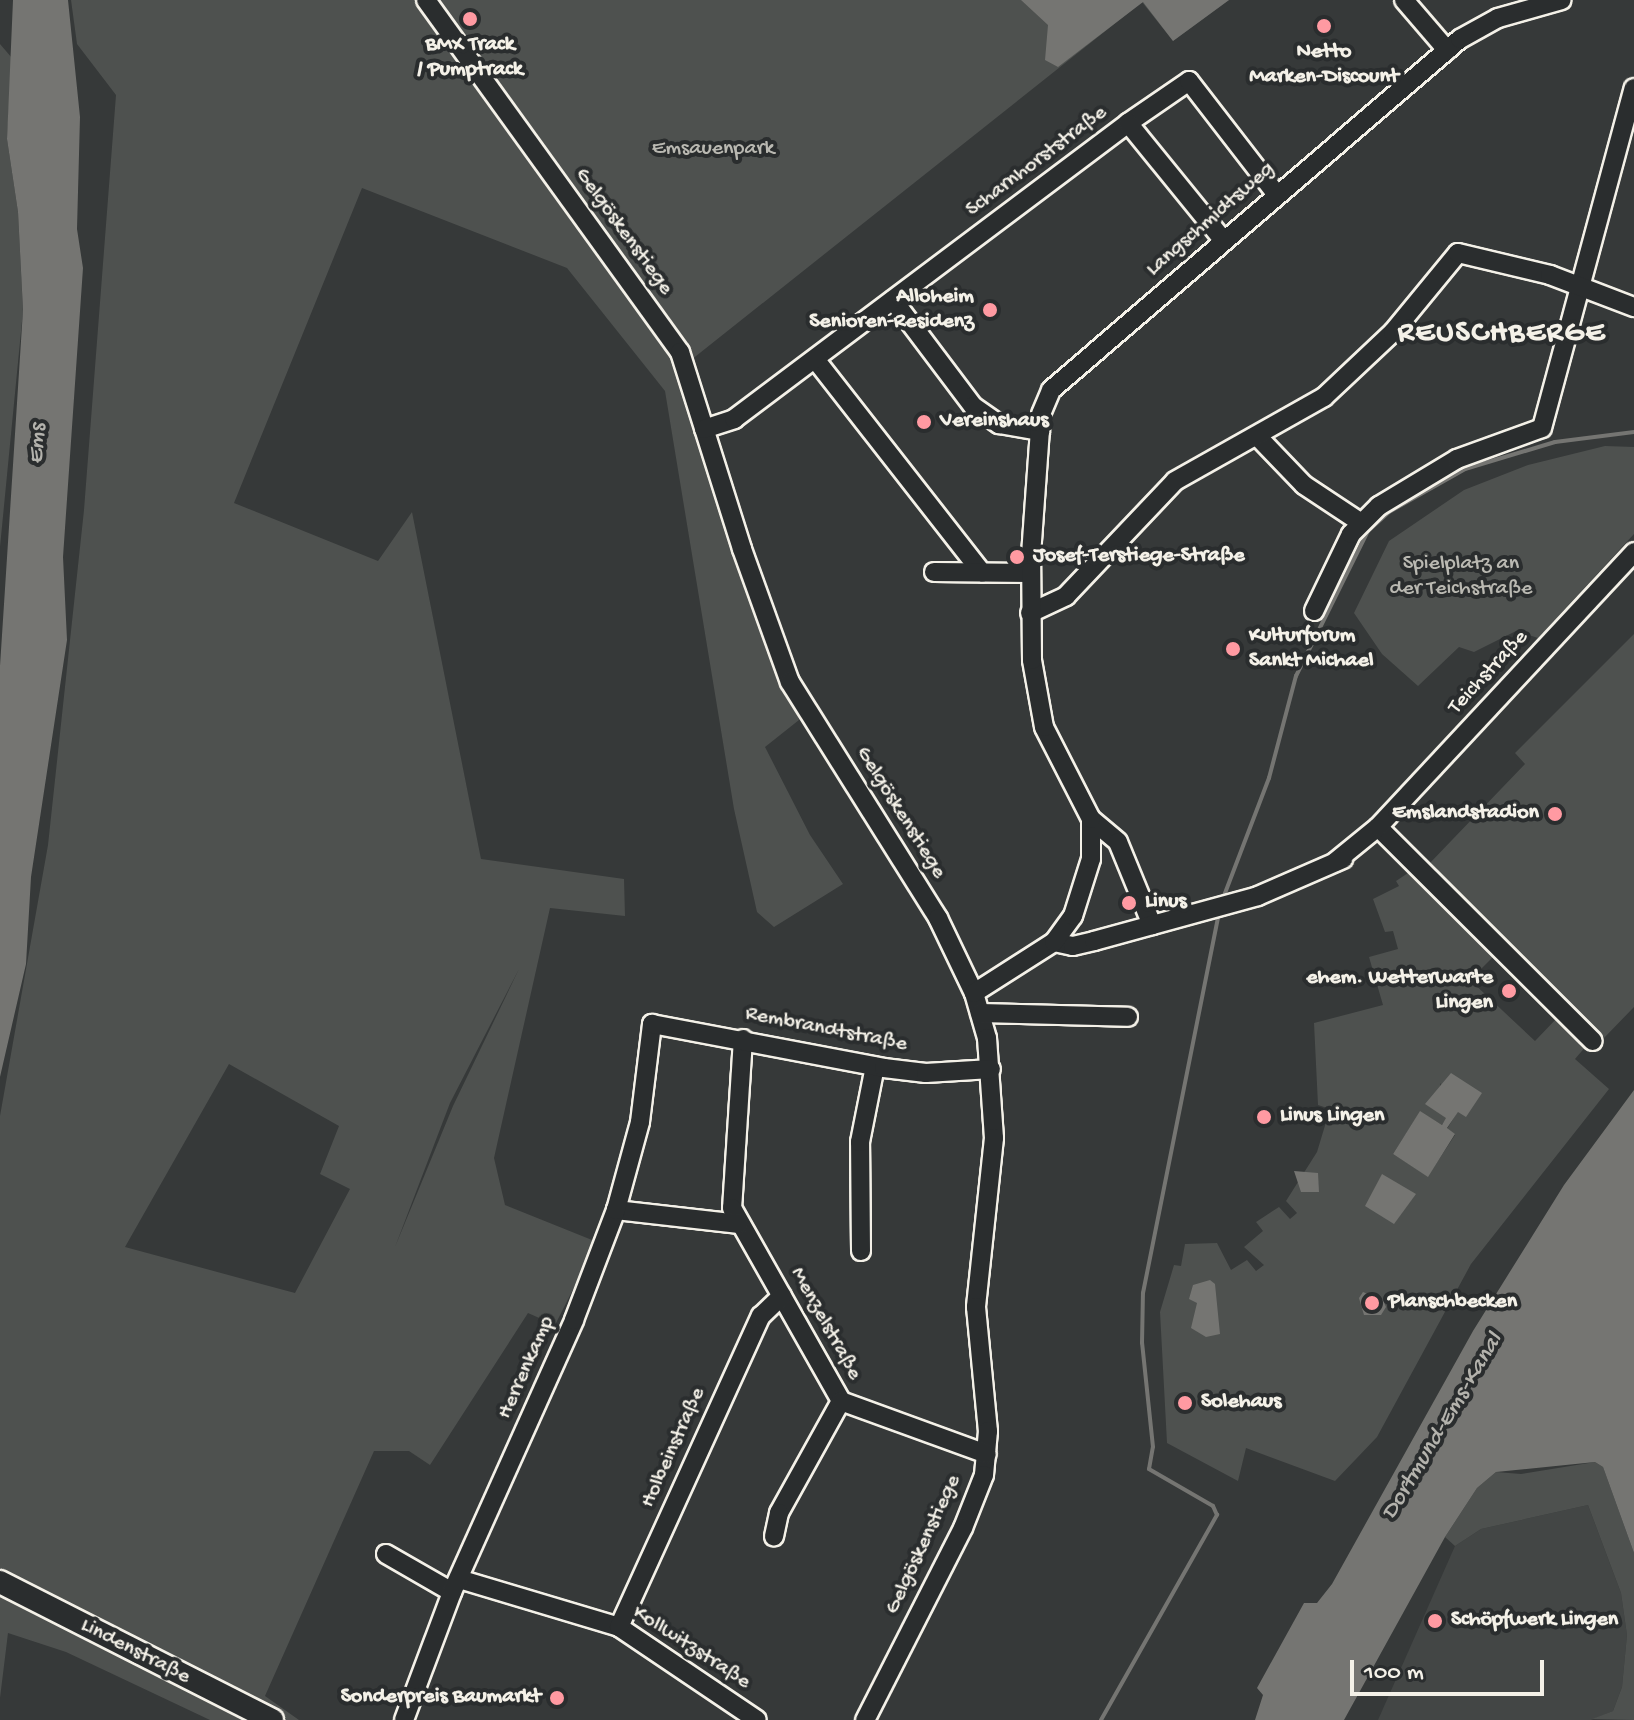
<!DOCTYPE html>
<meta charset="utf-8">
<style>
body{margin:0}
#map{position:relative;width:1634px;height:1720px;overflow:hidden;background:#363939;font-family:"Gochi Hand",sans-serif}
div>[style]{position:absolute}
.built>*{inset:0;background:#434645}
.green>*{inset:0;background:#4e514f}
.water>*{inset:0;background:#757572}
.stream>*{height:4px;margin:-2px;padding:0 2px;transform-origin:2px;border-radius:2px;background:#757572}
.roads{filter:drop-shadow(2px 0 #f4f1e8) drop-shadow(-2px 0 #f4f1e8) drop-shadow(0 2px #f4f1e8) drop-shadow(0 -2px #f4f1e8)}
.minor>*{height:18px;margin:-9px;padding:0 9px;transform-origin:9px;border-radius:9px;background:#2a2d2e}
.major>*{height:22px;margin:-11px;padding:0 11px;transform-origin:11px;border-radius:11px;background:#2a2d2e}
.dots>*{width:22px;height:22px;translate:-50% -50%;box-sizing:border-box;border:4px solid #2a2d2e;border-radius:50%}
span{translate:-50% -50%;white-space:nowrap;text-align:center;line-height:1.15;-webkit-text-stroke:8px #2a2d2e;paint-order:stroke}
.poi-label{font-size:22px;color:#f4f1e8;font-weight:700}
.right{translate:-100% -50%;text-align:right}
.left{translate:0 -50%;text-align:left}
.park-label{font-size:22px;color:#bab9b2}
.street-label{font-size:22px;color:#f4f1e8}
.water-label{font-size:24px;color:#b4b3ad;font-style:italic}
.district-label{font-size:30px;color:#f4f1e8;font-weight:700;letter-spacing:2px}
.scale{position:absolute;left:1350px;top:1660px;width:194px;height:36px;box-sizing:border-box;border:4px solid #f4f1e8;border-top:0;padding-left:10px;font-size:24px;line-height:28px;white-space:nowrap;color:#f4f1e8;-webkit-text-stroke:6px #2a2d2e;paint-order:stroke}
</style>
<div id="map">
<div class="built">
<i style="clip-path:polygon(1588px 1505px,1621px 1593px,1627px 1635px,1622px 1687px,1613px 1711px,1591px 1720px,1378px 1720px,1455px 1546px,1481px 1529px)"></i>
</div>
<div class="green">
<i style="clip-path:polygon(evenodd,71px 0,1229px 0,1173px 41px,1142px 2px,686px 364px,733px 556px,740px 550px,799px 720px,765px 747px,810px 835px,843px 884px,774px 927px,757px 912px,734px 809px,665px 391px,567px 268px,362px 188px,234px 503px,378px 561px,412px 512px,481px 859px,624px 879px,625px 916px,550px 908px,494px 1158px,505px 1205px,597px 1242px,555px 1325px,528px 1313px,430px 1465px,409px 1451px,374px 1451px,265px 1696px,299px 1720px,210px 1720px,66px 1652px,8px 1633px,0 1698px,0 1116px,48px 845px,84px 510px,116px 95px,77px 44px,71px 0,519px 969px,453px 1106px,395px 1247px,450px 1103px,519px 969px,71px 0,229px 1064px,339px 1126px,320px 1174px,350px 1189px,295px 1293px,125px 1247px,229px 1064px)"></i>
<i style="clip-path:polygon(0 44px,12px 58px,7px 139px,18px 212px,23px 311px,0 547px)"></i>
<i style="clip-path:polygon(1605px 446px,1634px 447px,1634px 534px,1538px 638px,1516px 631px,1474px 652px,1459px 647px,1418px 686px,1382px 654px,1354px 613px,1389px 541px,1464px 490px,1528px 465px)"></i>
<i style="clip-path:polygon(1634px 634px,1634px 1007px,1604px 1038px,1428px 865px,1525px 764px,1515px 753px)"></i>
<i style="clip-path:polygon(evenodd,1408px 873px,1494px 956px,1470px 980px,1535px 1041px,1557px 1018px,1587px 1045px,1575px 1059px,1609px 1089px,1471px 1264px,1377px 1437px,1335px 1481px,1246px 1448px,1238px 1481px,1167px 1443px,1160px 1312px,1174px 1265px,1181px 1266px,1185px 1244px,1217px 1243px,1231px 1270px,1247px 1260px,1256px 1271px,1264px 1265px,1244px 1247px,1263px 1231px,1256px 1222px,1279px 1207px,1290px 1219px,1297px 1213px,1286px 1201px,1317px 1152px,1330px 1109px,1318px 1105px,1314px 1023px,1383px 1005px,1369px 957px,1398px 949px,1393px 931px,1385px 932px,1373px 899px,1399px 886px,1396px 881px,1408px 873px,1440px 1083px,1466px 1116px,1458px 1111px,1447px 1129px,1455px 1135px,1428px 1176px,1393px 1154px,1420px 1112px,1442px 1125px,1447px 1118px,1440px 1083px)"></i>
<i style="clip-path:polygon(1595px 1462px,1603px 1467px,1634px 1553px,1634px 1720px,1592px 1719px,1613px 1711px,1622px 1687px,1627px 1635px,1621px 1593px,1588px 1505px,1481px 1529px,1455px 1546px,1445px 1537px,1477px 1488px,1496px 1472px,1521px 1474px)"></i>
</div>
<div class="water">
<i style="clip-path:polygon(13px 0,68px 0,80px 117px,77px 229px,83px 268px,63px 557px,67px 640px,31px 877px,26px 964px,0 1077px,0 666px,23px 310px,18px 212px,7px 139px)"></i>
<i style="clip-path:polygon(1021px 0,1229px 0,1173px 41px,1143px 2px,1058px 67px,1045px 60px,1048px 25px)"></i>
<i style="clip-path:polygon(1451px 1073px,1482px 1093px,1466px 1117px,1458px 1112px,1447px 1128px,1455px 1134px,1428px 1177px,1393px 1154px,1420px 1111px,1442px 1125px,1446px 1118px,1425px 1104px)"></i>
<i style="clip-path:polygon(1634px 1090px,1634px 1553px,1603px 1467px,1595px 1462px,1496px 1472px,1477px 1488px,1445px 1537px,1344px 1720px,1255px 1720px,1263px 1695px,1257px 1688px,1304px 1603px,1317px 1603px,1332px 1584px,1473px 1331px,1564px 1185px)"></i>
<i style="clip-path:polygon(1294px 1171px,1318px 1173px,1319px 1192px,1301px 1192px)"></i>
<i style="clip-path:polygon(1382px 1174px,1416px 1194px,1394px 1224px,1365px 1206px)"></i>
<i style="clip-path:polygon(1210px 1280px,1215px 1284px,1220px 1334px,1206px 1337px,1191px 1328px,1197px 1303px,1189px 1299px,1193px 1285px)"></i>
<i style="clip-path:polygon(1363px 1292px,1383px 1300px,1386px 1307px,1381px 1315px,1364px 1315px,1359px 1298px)"></i>
</div>
<div class="stream">
<i style="left:1222px;top:901px;width:132px;rotate:-69.1deg"></i>
<i style="left:1269px;top:778px;width:106px;rotate:-75.2deg"></i>
<i style="left:1296px;top:676px;width:162px;rotate:-63.6deg"></i>
<i style="left:1368px;top:531px;width:28px;rotate:-42deg"></i>
<i style="left:1389px;top:512px;width:87px;rotate:-29.5deg"></i>
<i style="left:1465px;top:469px;width:94px;rotate:-16.7deg"></i>
<i style="left:1555px;top:442px;width:80px;rotate:-7.2deg"></i>
<i style="left:1101px;top:1720px;width:236px;rotate:-60.5deg"></i>
<i style="left:1217px;top:1515px;width:10px;rotate:-114deg"></i>
<i style="left:1213px;top:1506px;width:74px;rotate:-150deg"></i>
<i style="left:1149px;top:1469px;width:22px;rotate:-80deg"></i>
<i style="left:1153px;top:1447px;width:105px;rotate:-96deg"></i>
<i style="left:1142px;top:1343px;width:50px;rotate:-88.9deg"></i>
<i style="left:1143px;top:1293px;width:387px;rotate:-78.7deg"></i>
</div>
<div class="roads">
<div class="minor">
<i style="left:426px;top:0;width:434px;rotate:54.2deg"></i>
<i style="left:680px;top:352px;width:207px;rotate:72.5deg"></i>
<i style="left:742px;top:549px;width:141px;rotate:70.2deg"></i>
<i style="left:790px;top:682px;width:279px;rotate:57.9deg"></i>
<i style="left:938px;top:918px;width:83px;rotate:64.4deg"></i>
<i style="left:974px;top:993px;width:47px;rotate:73.9deg"></i>
<i style="left:987px;top:1038px;width:100px;rotate:86deg"></i>
<i style="left:994px;top:1138px;width:170px;rotate:96.1deg"></i>
<i style="left:976px;top:1307px;width:125px;rotate:84.5deg"></i>
<i style="left:988px;top:1431px;width:44px;rotate:95.2deg"></i>
<i style="left:984px;top:1475px;width:57px;rotate:111.6deg"></i>
<i style="left:963px;top:1528px;width:216px;rotate:117deg"></i>
<i style="left:1404px;top:0;width:66px;rotate:49.3deg"></i>
<i style="left:1128px;top:123px;width:74px;rotate:-34.5deg"></i>
<i style="left:1189px;top:81px;width:144px;rotate:52.3deg"></i>
<i style="left:893px;top:300px;width:133px;rotate:53deg"></i>
<i style="left:973px;top:406px;width:32px;rotate:35deg"></i>
<i style="left:999px;top:424px;width:42px;rotate:9.7deg"></i>
<i style="left:815px;top:359px;width:271px;rotate:52deg"></i>
<i style="left:704px;top:429px;width:32px;rotate:-18deg"></i>
<i style="left:734px;top:419px;width:493px;rotate:-36.9deg"></i>
<i style="left:1128px;top:123px;width:152px;rotate:50.9deg"></i>
<i style="left:1258px;top:437px;width:66px;rotate:46.2deg"></i>
<i style="left:1304px;top:485px;width:67px;rotate:33.5deg"></i>
<i style="left:934px;top:572px;width:96px;rotate:0.6deg"></i>
<i style="left:1314px;top:611px;width:85px;rotate:-64.3deg"></i>
<i style="left:1351px;top:534px;width:40px;rotate:-45deg"></i>
<i style="left:1379px;top:506px;width:91px;rotate:-31.1deg"></i>
<i style="left:1457px;top:459px;width:90px;rotate:-20deg"></i>
<i style="left:1542px;top:428px;width:352px;rotate:-74.9deg"></i>
<i style="left:1030px;top:613px;width:40px;rotate:-25deg"></i>
<i style="left:1066px;top:596px;width:158px;rotate:-46.5deg"></i>
<i style="left:1175px;top:481px;width:171px;rotate:-29.4deg"></i>
<i style="left:1324px;top:397px;width:95px;rotate:-43.3deg"></i>
<i style="left:1393px;top:332px;width:102px;rotate:-50.6deg"></i>
<i style="left:1458px;top:253px;width:95px;rotate:13.4deg"></i>
<i style="left:1550px;top:275px;width:90px;rotate:20.9deg"></i>
<i style="left:1091px;top:819px;width:35px;rotate:40deg"></i>
<i style="left:1118px;top:842px;width:90px;rotate:67.7deg"></i>
<i style="left:1378px;top:827px;width:303px;rotate:44.9deg"></i>
<i style="left:1335px;top:862px;width:55px;rotate:-39.1deg"></i>
<i style="left:1378px;top:827px;width:376px;rotate:-47deg"></i>
<i style="left:1054px;top:942px;width:19px;rotate:12deg"></i>
<i style="left:1073px;top:946px;width:22px;rotate:-13deg"></i>
<i style="left:1094px;top:941px;width:170px;rotate:-15.3deg"></i>
<i style="left:1258px;top:896px;width:93px;rotate:-23.5deg"></i>
<i style="left:974px;top:993px;width:95px;rotate:-32.5deg"></i>
<i style="left:1054px;top:942px;width:32px;rotate:-54deg"></i>
<i style="left:1073px;top:916px;width:60px;rotate:-72.5deg"></i>
<i style="left:1091px;top:859px;width:40px;rotate:-90deg"></i>
<i style="left:1091px;top:819px;width:103px;rotate:-117.1deg"></i>
<i style="left:1044px;top:727px;width:68px;rotate:-100.2deg"></i>
<i style="left:1032px;top:660px;width:105px;rotate:-90.5deg"></i>
<i style="left:1031px;top:555px;width:141px;rotate:-85.9deg"></i>
<i style="left:1041px;top:414px;width:26px;rotate:-67deg"></i>
<i style="left:1051px;top:390px;width:539px;rotate:-40.64deg"></i>
<i style="left:1460px;top:39px;width:43px;rotate:-28.9deg"></i>
<i style="left:1498px;top:18px;width:66px;rotate:-15.7deg"></i>
<i style="left:980px;top:1013px;width:148px;rotate:1.5deg"></i>
<i style="left:743px;top:1039px;width:169px;rotate:93.7deg"></i>
<i style="left:732px;top:1208px;width:222px;rotate:60.5deg"></i>
<i style="left:841px;top:1401px;width:128px;rotate:119deg"></i>
<i style="left:779px;top:1513px;width:24px;rotate:102deg"></i>
<i style="left:616px;top:1210px;width:124px;rotate:6.5deg"></i>
<i style="left:861px;top:1251px;width:109px;rotate:-90.5deg"></i>
<i style="left:860px;top:1142px;width:77px;rotate:-78.8deg"></i>
<i style="left:841px;top:1401px;width:155px;rotate:20deg"></i>
<i style="left:386px;top:1554px;width:76px;rotate:29.9deg"></i>
<i style="left:459px;top:1579px;width:167px;rotate:16.7deg"></i>
<i style="left:619px;top:1627px;width:166px;rotate:34deg"></i>
<i style="left:619px;top:1627px;width:342px;rotate:-65.5deg"></i>
<i style="left:761px;top:1316px;width:29px;rotate:-44deg"></i>
<i style="left:404px;top:1720px;width:137px;rotate:-69.4deg"></i>
<i style="left:452px;top:1592px;width:298px;rotate:-65.8deg"></i>
<i style="left:574px;top:1320px;width:118px;rotate:-69.1deg"></i>
<i style="left:616px;top:1210px;width:91px;rotate:-74.7deg"></i>
<i style="left:640px;top:1122px;width:99px;rotate:-83deg"></i>
<i style="left:652px;top:1024px;width:236px;rotate:10.7deg"></i>
<i style="left:884px;top:1068px;width:42px;rotate:6.8deg"></i>
<i style="left:926px;top:1073px;width:65px;rotate:-3.5deg"></i>
</div>
<div class="major">
<i style="left:0;top:1582px;width:305px;rotate:26.9deg"></i>
</div>
</div>
<div class="dots">
<i style="left:470px;top:19px;background:#ff9aa2"></i>
<i style="left:1324px;top:26px;background:#ff9aa2"></i>
<i style="left:990px;top:310px;background:#ff9aa2"></i>
<i style="left:924px;top:422px;background:#ff9aa2"></i>
<i style="left:1017px;top:557px;background:#ff9aa2"></i>
<i style="left:1233px;top:649px;background:#ff9aa2"></i>
<i style="left:1555px;top:814px;background:#ff9aa2"></i>
<i style="left:1129px;top:903px;background:#ff9aa2"></i>
<i style="left:1509px;top:991px;background:#ff9aa2"></i>
<i style="left:1264px;top:1117px;background:#ff9aa2"></i>
<i style="left:1372px;top:1303px;background:#ff9aa2"></i>
<i style="left:1185px;top:1403px;background:#ff9aa2"></i>
<i style="left:1435px;top:1621px;background:#ff9aa2"></i>
<i style="left:557px;top:1698px;background:#ff9aa2"></i>
</div>
<div class="poi-label">
<span style="left:470px;top:58px">BMX Track<br>/ Pumptrack</span>
<span style="left:1324px;top:65px">Netto<br>Marken-Discount</span>
<span class="right" style="left:974px;top:310px">Alloheim<br>Senioren-Residenz</span>
<span class="left" style="left:940px;top:422px">Vereinshaus</span>
<span class="left" style="left:1033px;top:557px">Josef-Terstiege-Straße</span>
<span class="left" style="left:1249px;top:649px">Kulturforum<br>Sankt Michael</span>
<span class="right" style="left:1539px;top:814px">Emslandstadion</span>
<span class="left" style="left:1145px;top:903px">Linus</span>
<span class="right" style="left:1493px;top:991px">ehem. Wetterwarte<br>Lingen</span>
<span class="left" style="left:1280px;top:1117px">Linus Lingen</span>
<span class="left" style="left:1388px;top:1303px">Planschbecken</span>
<span class="left" style="left:1201px;top:1403px">Solehaus</span>
<span class="left" style="left:1451px;top:1621px">Schöpfwerk Lingen</span>
<span class="right" style="left:541px;top:1698px">Sonderpreis Baumarkt</span>
</div>
<div class="park-label">
<span style="left:713px;top:150px">Emsauenpark</span>
<span style="left:1461px;top:577px">Spielplatz an<br>der Teichstraße</span>
</div>
<div class="street-label">
<span style="left:1037px;top:162px;rotate:-37deg">Scharnhorststraße</span>
<span style="left:1211px;top:220px;rotate:-41deg">Langschmidtsweg</span>
<span style="left:623px;top:232px;rotate:54deg">Gelgöskenstiege</span>
<span style="left:1489px;top:673px;rotate:-47deg">Teichstraße</span>
<span style="left:900px;top:813px;rotate:58deg">Gelgöskenstiege</span>
<span style="left:826px;top:1030px;rotate:11deg">Rembrandtstraße</span>
<span style="left:825px;top:1324px;rotate:61deg">Menzelstraße</span>
<span style="left:527px;top:1368px;rotate:-66deg">Herrenkamp</span>
<span style="left:674px;top:1448px;rotate:-66deg">Holbeinstraße</span>
<span style="left:924px;top:1545px;rotate:-65deg">Gelgöskenstiege</span>
<span style="left:691px;top:1648px;rotate:33deg">Kollwitzstraße</span>
<span style="left:135px;top:1652px;rotate:27deg">Lindenstraße</span>
</div>
<div class="water-label">
<span style="left:38px;top:444px;rotate:-87deg">Ems</span>
<span style="left:1443px;top:1427px;rotate:-59deg">Dortmund-Ems-Kanal</span>
</div>
<div class="district-label">
<span style="left:1502px;top:335px">REUSCHBERGE</span>
</div>
<div class="scale">100 m</div>
</div>
